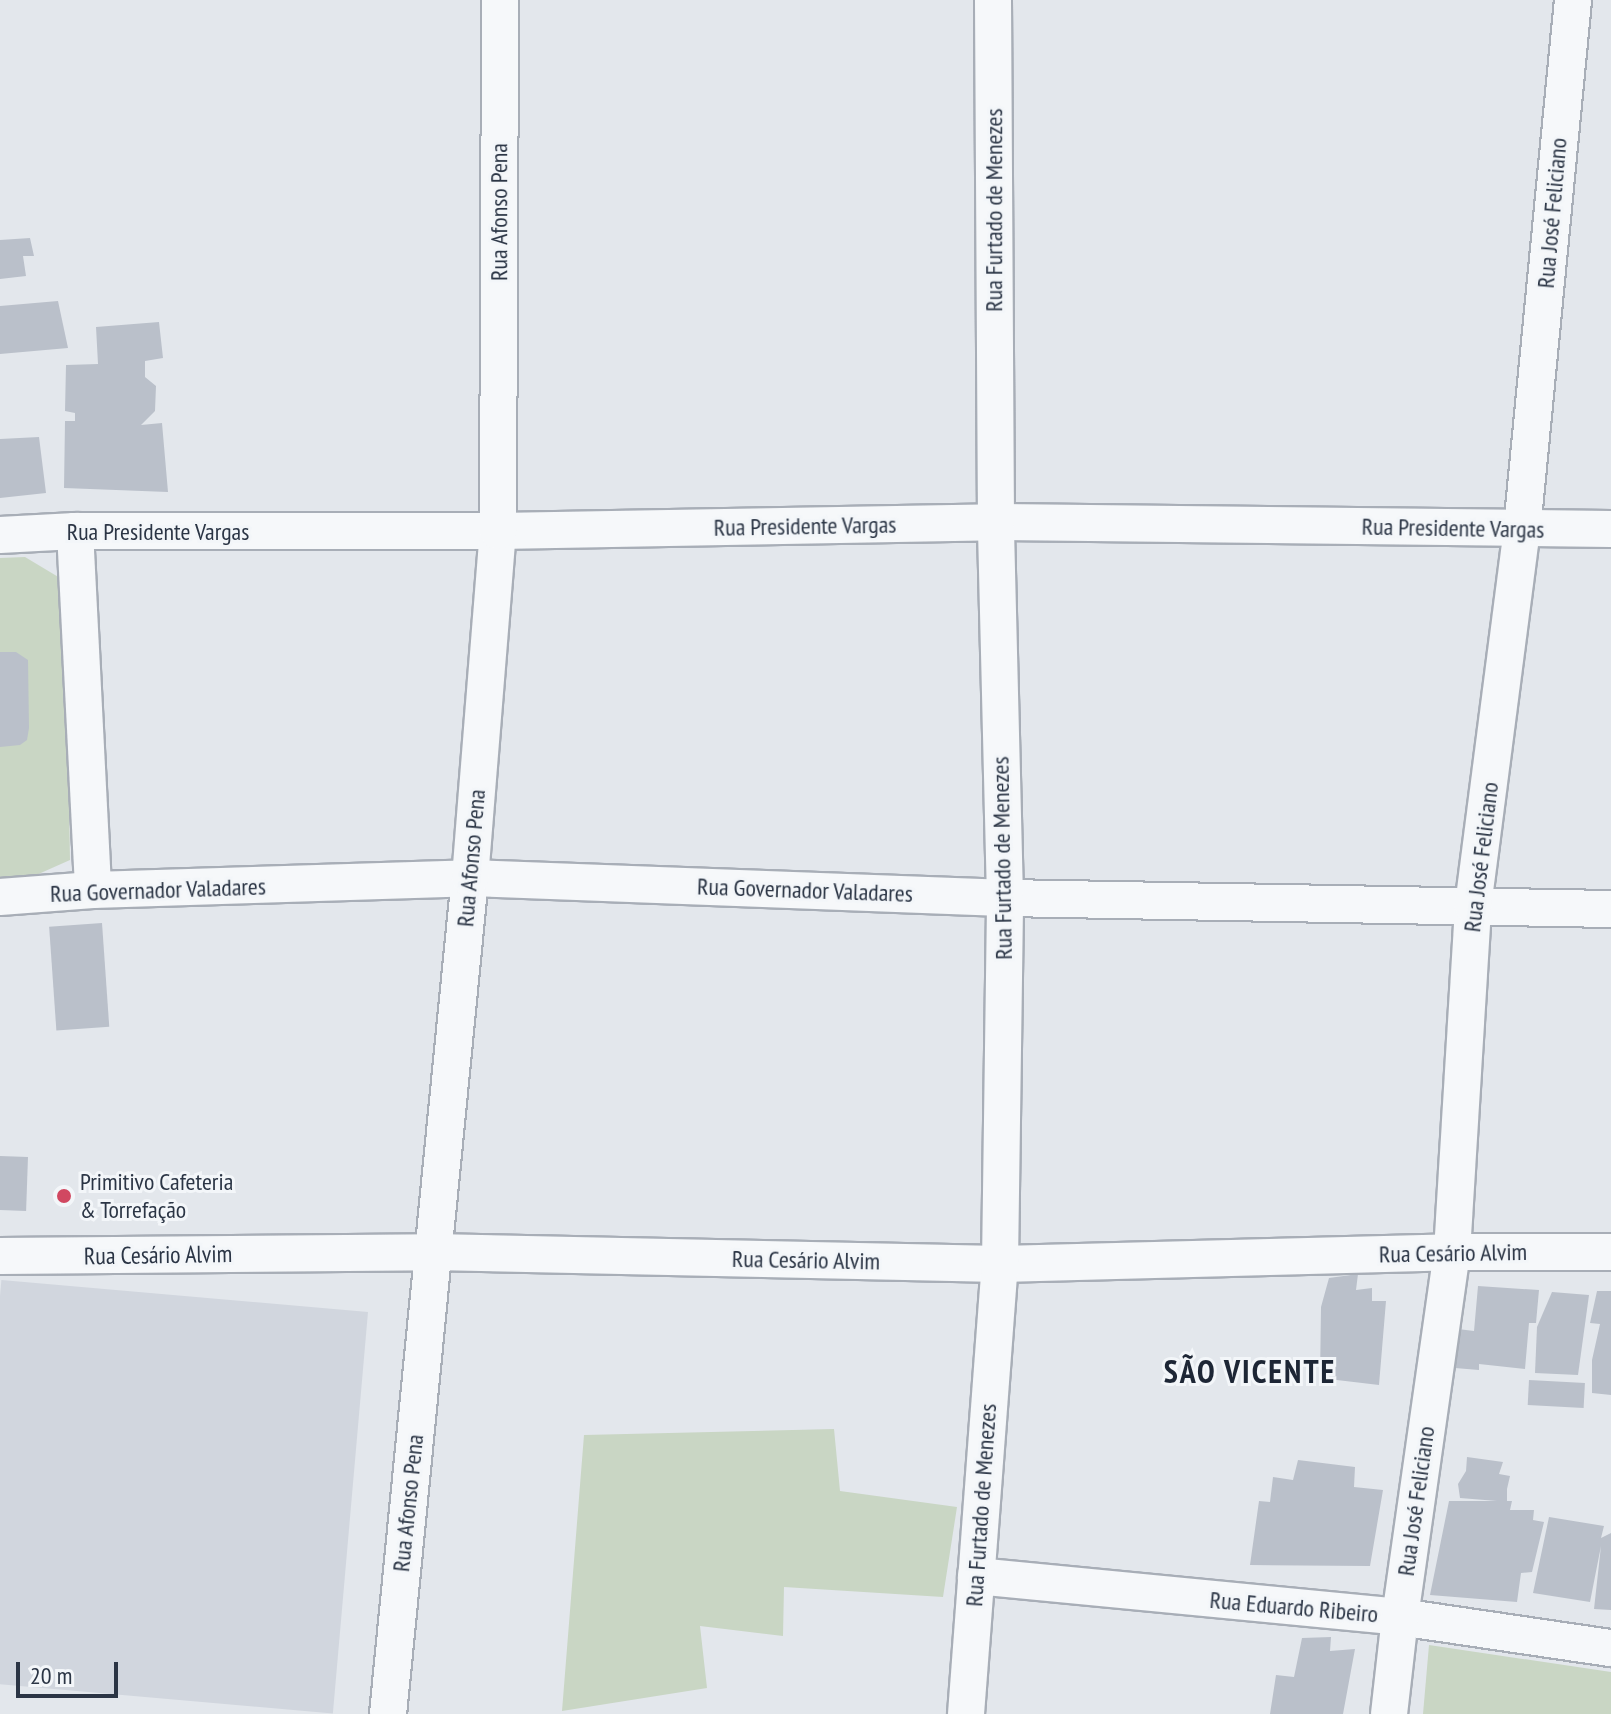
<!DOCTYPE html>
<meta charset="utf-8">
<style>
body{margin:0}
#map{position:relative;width:1611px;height:1714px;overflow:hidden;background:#e3e7ec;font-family:"PT Sans Narrow",sans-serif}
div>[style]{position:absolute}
.built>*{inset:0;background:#d1d6de;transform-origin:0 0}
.green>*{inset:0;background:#c9d6c4}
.building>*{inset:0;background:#bac0ca;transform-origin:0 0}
.roads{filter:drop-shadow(2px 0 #a8aeb7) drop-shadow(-2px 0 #a8aeb7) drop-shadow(0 2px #a8aeb7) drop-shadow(0 -2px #a8aeb7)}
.minor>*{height:36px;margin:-18px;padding:0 18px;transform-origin:18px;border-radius:18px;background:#f6f8fa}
.dots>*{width:22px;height:22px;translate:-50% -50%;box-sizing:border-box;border:4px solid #f3f6f9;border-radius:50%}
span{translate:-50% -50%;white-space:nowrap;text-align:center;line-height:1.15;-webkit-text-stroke:6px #f3f6f9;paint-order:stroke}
.street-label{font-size:24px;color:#2b3545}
.poi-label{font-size:24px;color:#2b3545}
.left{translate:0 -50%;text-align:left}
.district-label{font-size:32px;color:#1d2635;font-weight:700;letter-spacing:2px}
.scale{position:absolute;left:16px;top:1662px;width:102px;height:36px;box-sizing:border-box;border:4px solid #2b3545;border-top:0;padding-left:10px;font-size:24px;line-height:28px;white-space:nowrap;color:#2b3545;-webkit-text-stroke:6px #f3f6f9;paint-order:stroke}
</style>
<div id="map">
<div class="built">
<i style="left:368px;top:1312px;width:403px;height:368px;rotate:95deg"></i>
</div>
<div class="green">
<i style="clip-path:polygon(25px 557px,65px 581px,70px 860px,34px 876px,0 879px,0 558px)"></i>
<i style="clip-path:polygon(834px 1429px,840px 1491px,957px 1507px,943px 1597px,784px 1587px,783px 1636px,700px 1626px,707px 1688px,562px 1711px,584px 1435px)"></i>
<i style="clip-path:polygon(1429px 1645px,1611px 1672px,1611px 1714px,1423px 1714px)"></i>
</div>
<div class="building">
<i style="clip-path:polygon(30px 238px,34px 256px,23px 256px,26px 276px,0 279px,0 240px)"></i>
<i style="clip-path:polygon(58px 301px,68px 348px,0 354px,0 306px)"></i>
<i style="clip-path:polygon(159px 322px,163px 358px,145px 361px,145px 377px,156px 386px,155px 411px,141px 425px,162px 423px,168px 492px,64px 488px,65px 421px,75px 421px,75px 413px,65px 411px,66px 365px,98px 364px,96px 327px)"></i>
<i style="clip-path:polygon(39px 437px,46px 493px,0 498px,0 439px)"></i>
<i style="clip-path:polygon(0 652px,16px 652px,28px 660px,29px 728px,27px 740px,20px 745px,0 747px)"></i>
<i style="left:102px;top:923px;width:104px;height:53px;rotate:86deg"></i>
<i style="left:0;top:1156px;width:28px;height:54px;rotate:2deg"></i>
<i style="clip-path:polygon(1358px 1274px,1356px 1290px,1372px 1288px,1372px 1301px,1386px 1301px,1379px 1385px,1320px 1378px,1321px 1307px,1329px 1278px)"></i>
<i style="clip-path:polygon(1478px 1286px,1539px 1290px,1536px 1323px,1529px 1323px,1525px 1369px,1479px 1364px,1479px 1370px,1455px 1368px,1458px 1329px,1474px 1331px)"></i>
<i style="clip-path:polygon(1597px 1291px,1611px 1291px,1611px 1395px,1592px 1393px,1592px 1360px,1600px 1324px,1590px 1323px)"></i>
<i style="clip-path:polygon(1552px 1292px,1589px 1295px,1578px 1375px,1535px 1373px,1537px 1327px)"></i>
<i style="left:1529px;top:1380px;width:56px;height:25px;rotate:3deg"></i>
<i style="clip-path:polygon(1467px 1457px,1503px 1462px,1499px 1474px,1510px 1476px,1507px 1489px,1507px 1501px,1512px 1501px,1510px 1510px,1534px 1510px,1533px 1520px,1544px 1522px,1532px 1572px,1521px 1573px,1517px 1602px,1430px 1595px,1449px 1501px,1497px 1501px,1460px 1498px,1458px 1484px,1466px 1471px)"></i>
<i style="clip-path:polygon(1298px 1460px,1355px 1467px,1354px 1487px,1383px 1490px,1370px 1566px,1250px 1565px,1259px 1501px,1270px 1502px,1273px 1477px,1293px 1480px)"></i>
<i style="clip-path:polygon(1549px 1517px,1604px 1526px,1601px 1538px,1611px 1533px,1611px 1610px,1594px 1609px,1601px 1546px,1590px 1602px,1533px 1593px)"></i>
<i style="clip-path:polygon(1331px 1637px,1330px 1651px,1355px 1649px,1343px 1714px,1270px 1714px,1276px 1675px,1294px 1677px,1302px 1638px)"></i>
</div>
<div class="roads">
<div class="minor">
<i style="left:75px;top:531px;width:359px;rotate:87.1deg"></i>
<i style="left:0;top:535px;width:75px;rotate:-3.1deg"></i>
<i style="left:75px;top:531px;width:423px"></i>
<i style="left:498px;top:531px;width:498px;rotate:-1deg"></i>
<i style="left:996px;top:522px;width:615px;rotate:0.65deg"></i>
<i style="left:0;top:897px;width:93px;rotate:-4.3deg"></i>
<i style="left:93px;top:890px;width:377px;rotate:-1.8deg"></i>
<i style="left:470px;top:878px;width:535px;rotate:2.14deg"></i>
<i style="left:1005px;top:898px;width:606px;rotate:1.04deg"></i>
<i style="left:0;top:1256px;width:433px;rotate:-0.5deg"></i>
<i style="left:433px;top:1252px;width:567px;rotate:1.21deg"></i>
<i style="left:1000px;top:1264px;width:452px;rotate:-1.5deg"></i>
<i style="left:1452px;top:1252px;width:159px"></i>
<i style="left:976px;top:1576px;width:426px;rotate:5.5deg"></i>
<i style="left:1400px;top:1617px;width:213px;rotate:8.4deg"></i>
<i style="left:388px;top:1714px;width:840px;rotate:-84.4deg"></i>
<i style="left:470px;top:878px;width:348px;rotate:-85.4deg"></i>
<i style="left:498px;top:531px;width:531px;rotate:-89.78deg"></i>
<i style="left:966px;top:1714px;width:451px;rotate:-85.7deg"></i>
<i style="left:1000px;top:1264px;width:366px;rotate:-89.2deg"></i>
<i style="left:1005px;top:898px;width:376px;rotate:-91.4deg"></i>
<i style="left:996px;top:522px;width:522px;rotate:-90.33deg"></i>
<i style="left:1389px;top:1714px;width:98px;rotate:-83.5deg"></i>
<i style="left:1400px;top:1617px;width:369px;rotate:-81.9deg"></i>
<i style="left:1452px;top:1252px;width:347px;rotate:-86.5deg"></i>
<i style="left:1473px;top:906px;width:380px;rotate:-82.6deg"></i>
<i style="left:1522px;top:529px;width:531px;rotate:-84.49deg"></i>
</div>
</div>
<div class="dots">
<i style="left:64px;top:1196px;background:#d14861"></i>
</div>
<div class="street-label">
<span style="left:994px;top:210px;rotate:-90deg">Rua Furtado de Menezes</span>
<span style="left:499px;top:212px;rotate:-90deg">Rua Afonso Pena</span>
<span style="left:1552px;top:213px;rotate:-85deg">Rua José Feliciano</span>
<span style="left:805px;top:526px;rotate:-1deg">Rua Presidente Vargas</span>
<span style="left:1453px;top:528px;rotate:1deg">Rua Presidente Vargas</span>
<span style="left:158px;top:532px">Rua Presidente Vargas</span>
<span style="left:1481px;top:857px;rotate:-83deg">Rua José Feliciano</span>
<span style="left:471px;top:858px;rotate:-85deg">Rua Afonso Pena</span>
<span style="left:1002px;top:858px;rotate:-91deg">Rua Furtado de Menezes</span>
<span style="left:158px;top:890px;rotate:-2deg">Rua Governador Valadares</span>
<span style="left:805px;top:890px;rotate:2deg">Rua Governador Valadares</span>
<span style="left:1453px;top:1253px;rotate:-1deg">Rua Cesário Alvim</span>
<span style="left:158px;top:1255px;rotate:-1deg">Rua Cesário Alvim</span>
<span style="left:806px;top:1260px;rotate:1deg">Rua Cesário Alvim</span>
<span style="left:1416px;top:1501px;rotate:-82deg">Rua José Feliciano</span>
<span style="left:408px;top:1503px;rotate:-84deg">Rua Afonso Pena</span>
<span style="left:981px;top:1505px;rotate:-86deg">Rua Furtado de Menezes</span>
<span style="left:1294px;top:1607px;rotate:5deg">Rua Eduardo Ribeiro</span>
</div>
<div class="poi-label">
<span class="left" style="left:80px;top:1196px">Primitivo Cafeteria<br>&amp; Torrefação</span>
</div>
<div class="district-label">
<span style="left:1250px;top:1371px">SÃO VICENTE</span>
</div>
<div class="scale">20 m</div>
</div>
